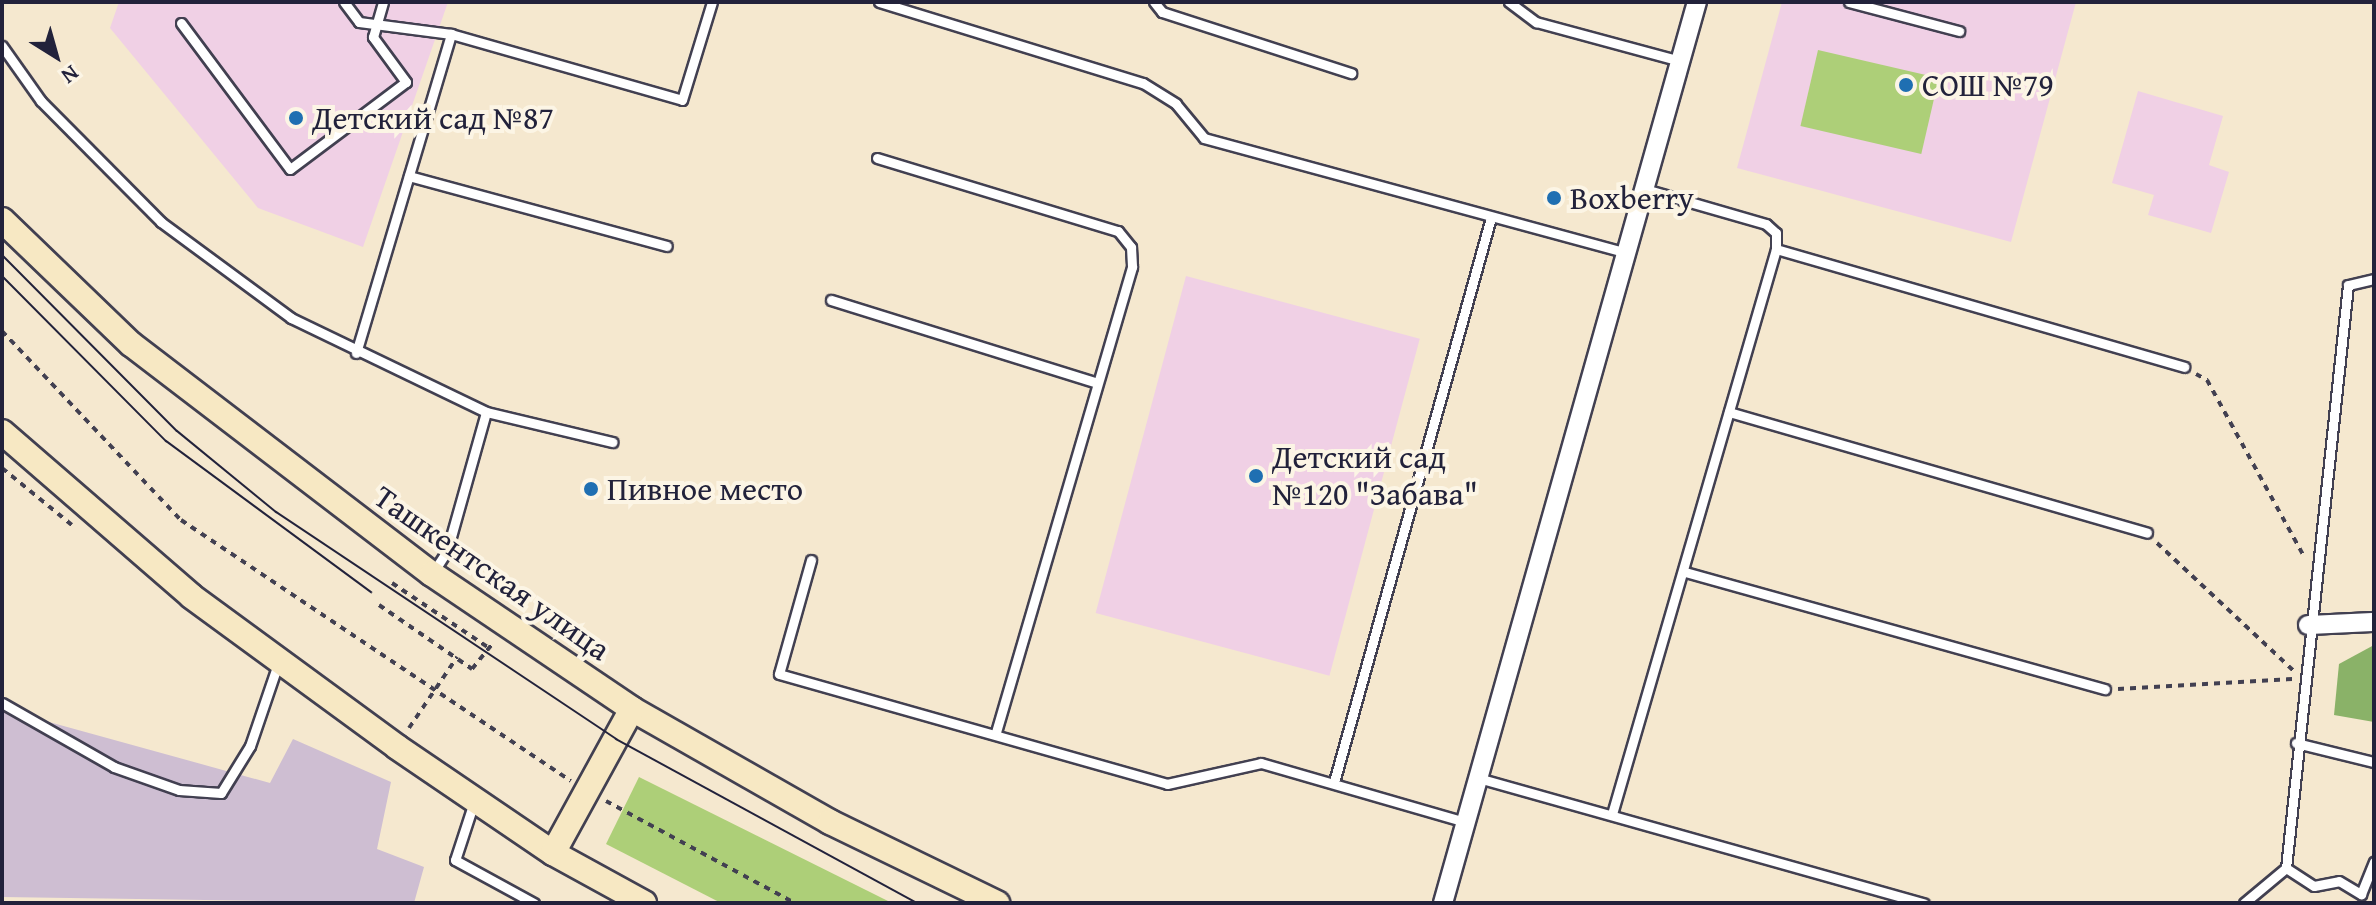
<!DOCTYPE html>
<meta charset="utf-8">
<style>
body{margin:0}
#map{position:relative;width:2376px;height:905px;overflow:hidden;background:#f5e8cf;font-family:"Gentium Book Plus",serif}
div>[style]{position:absolute}
.built>*{inset:0;background:#f0d0e5;transform-origin:0 0}
.industrial>*{inset:0;background:#cebed2}
.green>*{inset:0;background:#adcf78;transform-origin:0 0}
.forest>*{inset:0;background:#8ab268}
.path>*{height:4px;margin-top:-2px;transform-origin:0;background:repeating-linear-gradient(90deg,#424051 0 6px,transparent 0 12px)}
.roads{filter:drop-shadow(2px 0 #424051) drop-shadow(-2px 0 #424051) drop-shadow(0 2px #424051) drop-shadow(0 -2px #424051)}
.lane>*{height:9px;margin:-4.5px;padding:0 4.5px;transform-origin:4.5px;border-radius:4.5px;background:#fff}
.street>*{height:18px;margin:-9px;padding:0 9px;transform-origin:9px;border-radius:9px;background:#fff}
.secondary>*{height:24px;margin:-12px;padding:0 12px;transform-origin:12px;border-radius:12px;background:#f7e8c3}
.tram>*{height:2px;margin:-1px;padding:0 1px;transform-origin:1px;border-radius:1px;background:#22223b}
.dots>*{width:22px;height:22px;translate:-50% -50%;box-sizing:border-box;border:4px solid #fcf5e5;border-radius:50%}
span{translate:-50% -50%;white-space:nowrap;text-align:center;line-height:1.15;-webkit-text-stroke:8px #fcf5e5;paint-order:stroke}
.poi-label{font-size:32px;color:#22223b}
.left{translate:0 -50%;text-align:left}
.street-label{font-size:32px;color:#22223b}
.frame{position:absolute;inset:0;border:4px solid #22223b;pointer-events:none}
.north{position:absolute;left:16px;top:16px;width:80px;height:80px;-webkit-text-stroke:6px #fcf5e5;paint-order:stroke;rotate:143deg;font-size:22px;font-weight:700;line-height:32px;text-align:center;color:#22223b}
.north::after{content:'';display:block;margin:auto;width:28px;height:36px;background:#22223b;clip-path:polygon(50% 0,100% 100%,50% 72%,0 100%)}
</style>
<div id="map">
<div class="built">
<i style="clip-path:polygon(119px 2px,448px 2px,363px 247px,258px 208px,110px 28px)"></i>
<i style="clip-path:polygon(1782px 2px,2076px 2px,2011px 242px,1737px 168px)"></i>
<i style="clip-path:polygon(2138px 91px,2223px 116px,2209px 165px,2229px 172px,2211px 233px,2148px 215px,2154px 195px,2112px 183px)"></i>
<i style="left:1186px;top:276px;width:242px;height:349px;rotate:15deg"></i>
</div>
<div class="industrial">
<i style="clip-path:polygon(2px 709px,270px 783px,293px 739px,391px 782px,377px 849px,424px 867px,414px 903px,2px 897px)"></i>
</div>
<div class="green">
<i style="left:1818px;top:50px;width:124px;height:78px;rotate:13deg"></i>
<i style="clip-path:polygon(639px 777px,892px 903px,721px 903px,606px 844px)"></i>
</div>
<div class="forest">
<i style="clip-path:polygon(2374px 645px,2374px 722px,2334px 715px,2339px 664px)"></i>
</div>
<div class="path">
<i style="left:2px;top:331px;width:260px;rotate:46.6deg"></i>
<i style="left:181px;top:520px;width:469px;rotate:33.8deg"></i>
<i style="left:2196px;top:374px;width:13px;rotate:29deg"></i>
<i style="left:2207px;top:380px;width:203px;rotate:61.2deg"></i>
<i style="left:2px;top:468px;width:90px;rotate:39.2deg"></i>
<i style="left:2157px;top:543px;width:187px;rotate:43.1deg"></i>
<i style="left:392px;top:583px;width:117px;rotate:33.8deg"></i>
<i style="left:379px;top:605px;width:113px;rotate:34.5deg"></i>
<i style="left:472px;top:669px;width:35px;rotate:-51deg"></i>
<i style="left:2118px;top:689px;width:175px;rotate:-3.3deg"></i>
<i style="left:409px;top:728px;width:86px;rotate:-55.9deg"></i>
<i style="left:606px;top:801px;width:215px;rotate:28.4deg"></i>
</div>
<div class="roads">
<div class="lane">
<i style="left:344px;top:2px;width:25px;rotate:53deg"></i>
<i style="left:359px;top:22px;width:93px;rotate:7.4deg"></i>
<i style="left:879px;top:2px;width:276px;rotate:17.1deg"></i>
<i style="left:1143px;top:83px;width:39px;rotate:32deg"></i>
<i style="left:1176px;top:104px;width:44px;rotate:50.5deg"></i>
<i style="left:1204px;top:138px;width:438px;rotate:15.2deg"></i>
<i style="left:1154px;top:2px;width:13px;rotate:51deg"></i>
<i style="left:1162px;top:12px;width:199px;rotate:17.9deg"></i>
<i style="left:1509px;top:2px;width:34px;rotate:37deg"></i>
<i style="left:1536px;top:22px;width:150px;rotate:15.1deg"></i>
<i style="left:1849px;top:2px;width:114px;rotate:14.8deg"></i>
<i style="left:181px;top:23px;width:182px;rotate:53.3deg"></i>
<i style="left:290px;top:169px;width:145px;rotate:-36.9deg"></i>
<i style="left:406px;top:82px;width:56px;rotate:-126.3deg"></i>
<i style="left:373px;top:37px;width:36px;rotate:-74deg"></i>
<i style="left:2px;top:46px;width:67px;rotate:54.7deg"></i>
<i style="left:41px;top:101px;width:170px;rotate:45.2deg"></i>
<i style="left:161px;top:222px;width:162px;rotate:36.4deg"></i>
<i style="left:291px;top:318px;width:216px;rotate:25.7deg"></i>
<i style="left:486px;top:412px;width:130px;rotate:13.4deg"></i>
<i style="left:877px;top:158px;width:252px;rotate:16.9deg"></i>
<i style="left:1118px;top:231px;width:21px;rotate:51deg"></i>
<i style="left:1131px;top:247px;width:20px;rotate:87deg"></i>
<i style="left:1132px;top:267px;width:487px;rotate:106.3deg"></i>
<i style="left:409px;top:176px;width:267px;rotate:15.2deg"></i>
<i style="left:1776px;top:249px;width:425px;rotate:16.1deg"></i>
<i style="left:831px;top:300px;width:276px;rotate:17.3deg"></i>
<i style="left:356px;top:353px;width:333px;rotate:-73.4deg"></i>
<i style="left:451px;top:34px;width:240px;rotate:15.9deg"></i>
<i style="left:682px;top:100px;width:102px;rotate:-73deg"></i>
<i style="left:1729px;top:412px;width:435px;rotate:16.1deg"></i>
<i style="left:811px;top:560px;width:118px;rotate:105.7deg"></i>
<i style="left:779px;top:674px;width:403px;rotate:15.8deg"></i>
<i style="left:1167px;top:784px;width:96px;rotate:-12.6deg"></i>
<i style="left:1261px;top:763px;width:209px;rotate:16.1deg"></i>
<i style="left:1685px;top:572px;width:436px;rotate:15.6deg"></i>
<i style="left:432px;top:574px;width:27px;rotate:-57deg"></i>
<i style="left:447px;top:551px;width:144px;rotate:-74.3deg"></i>
<i style="left:2px;top:703px;width:129px;rotate:29.7deg"></i>
<i style="left:114px;top:767px;width:69px;rotate:19.5deg"></i>
<i style="left:179px;top:790px;width:42px;rotate:4.1deg"></i>
<i style="left:221px;top:793px;width:55px;rotate:-58.3deg"></i>
<i style="left:250px;top:746px;width:90px;rotate:-71.2deg"></i>
<i style="left:2296px;top:743px;width:80px;rotate:13.7deg"></i>
<i style="left:1478px;top:778px;width:463px;rotate:15.7deg"></i>
<i style="left:1334px;top:782px;width:582px;rotate:-74.46deg"></i>
<i style="left:474px;top:802px;width:61px;rotate:108.1deg"></i>
<i style="left:455px;top:860px;width:90px;rotate:28.6deg"></i>
<i style="left:1612px;top:814px;width:588px;rotate:-73.81deg"></i>
<i style="left:1776px;top:249px;width:16px;rotate:-90deg"></i>
<i style="left:1776px;top:233px;width:13px;rotate:-138deg"></i>
<i style="left:1766px;top:224px;width:126px;rotate:-163.9deg"></i>
<i style="left:2286px;top:868px;width:33px;rotate:33deg"></i>
<i style="left:2314px;top:886px;width:25px;rotate:-11deg"></i>
<i style="left:2339px;top:881px;width:26px;rotate:31deg"></i>
<i style="left:2361px;top:894px;width:35px;rotate:-68deg"></i>
<i style="left:2244px;top:903px;width:55px;rotate:-39.8deg"></i>
<i style="left:2286px;top:868px;width:586px;rotate:-83.93deg"></i>
<i style="left:2348px;top:285px;width:27px;rotate:-13deg"></i>
</div>
<div class="street">
<i style="left:2308px;top:625px;width:66px;rotate:-2.6deg"></i>
<i style="left:1443px;top:903px;width:936px;rotate:-74.26deg"></i>
</div>
<div class="secondary">
<i style="left:2px;top:220px;width:179px;rotate:43.9deg"></i>
<i style="left:131px;top:344px;width:379px;rotate:37.4deg"></i>
<i style="left:432px;top:574px;width:241px;rotate:34deg"></i>
<i style="left:632px;top:709px;width:228px;rotate:29.7deg"></i>
<i style="left:830px;top:822px;width:186px;rotate:25.9deg"></i>
<i style="left:2px;top:432px;width:250px;rotate:40.9deg"></i>
<i style="left:191px;top:596px;width:255px;rotate:36.2deg"></i>
<i style="left:397px;top:747px;width:189px;rotate:34.2deg"></i>
<i style="left:553px;top:853px;width:104px;rotate:28.8deg"></i>
<i style="left:553px;top:853px;width:164px;rotate:-61.3deg"></i>
</div>
</div>
<div class="tram">
<i style="left:2px;top:255px;width:248px;rotate:45.2deg"></i>
<i style="left:177px;top:431px;width:128px;rotate:39.3deg"></i>
<i style="left:276px;top:512px;width:409px;rotate:33.7deg"></i>
<i style="left:616px;top:739px;width:343px;rotate:28.6deg"></i>
<i style="left:2px;top:276px;width:233px;rotate:45.2deg"></i>
<i style="left:166px;top:441px;width:255px;rotate:36.4deg"></i>
</div>
<div class="dots">
<i style="left:1906px;top:85px;background:#1f6fb2"></i>
<i style="left:296px;top:118px;background:#1f6fb2"></i>
<i style="left:1554px;top:198px;background:#1f6fb2"></i>
<i style="left:1256px;top:476px;background:#1f6fb2"></i>
<i style="left:591px;top:489px;background:#1f6fb2"></i>
</div>
<div class="poi-label">
<span class="left" style="left:1922px;top:85px">СОШ №79</span>
<span class="left" style="left:312px;top:118px">Детский сад №87</span>
<span class="left" style="left:1570px;top:198px">Boxberry</span>
<span class="left" style="left:1272px;top:476px">Детский сад<br>№120 "Забава"</span>
<span class="left" style="left:607px;top:489px">Пивное место</span>
</div>
<div class="street-label">
<span style="left:492px;top:573px;rotate:35deg">Ташкентская улица</span>
</div>
<div class="frame"></div>
<div class="north">N</div>
</div>
